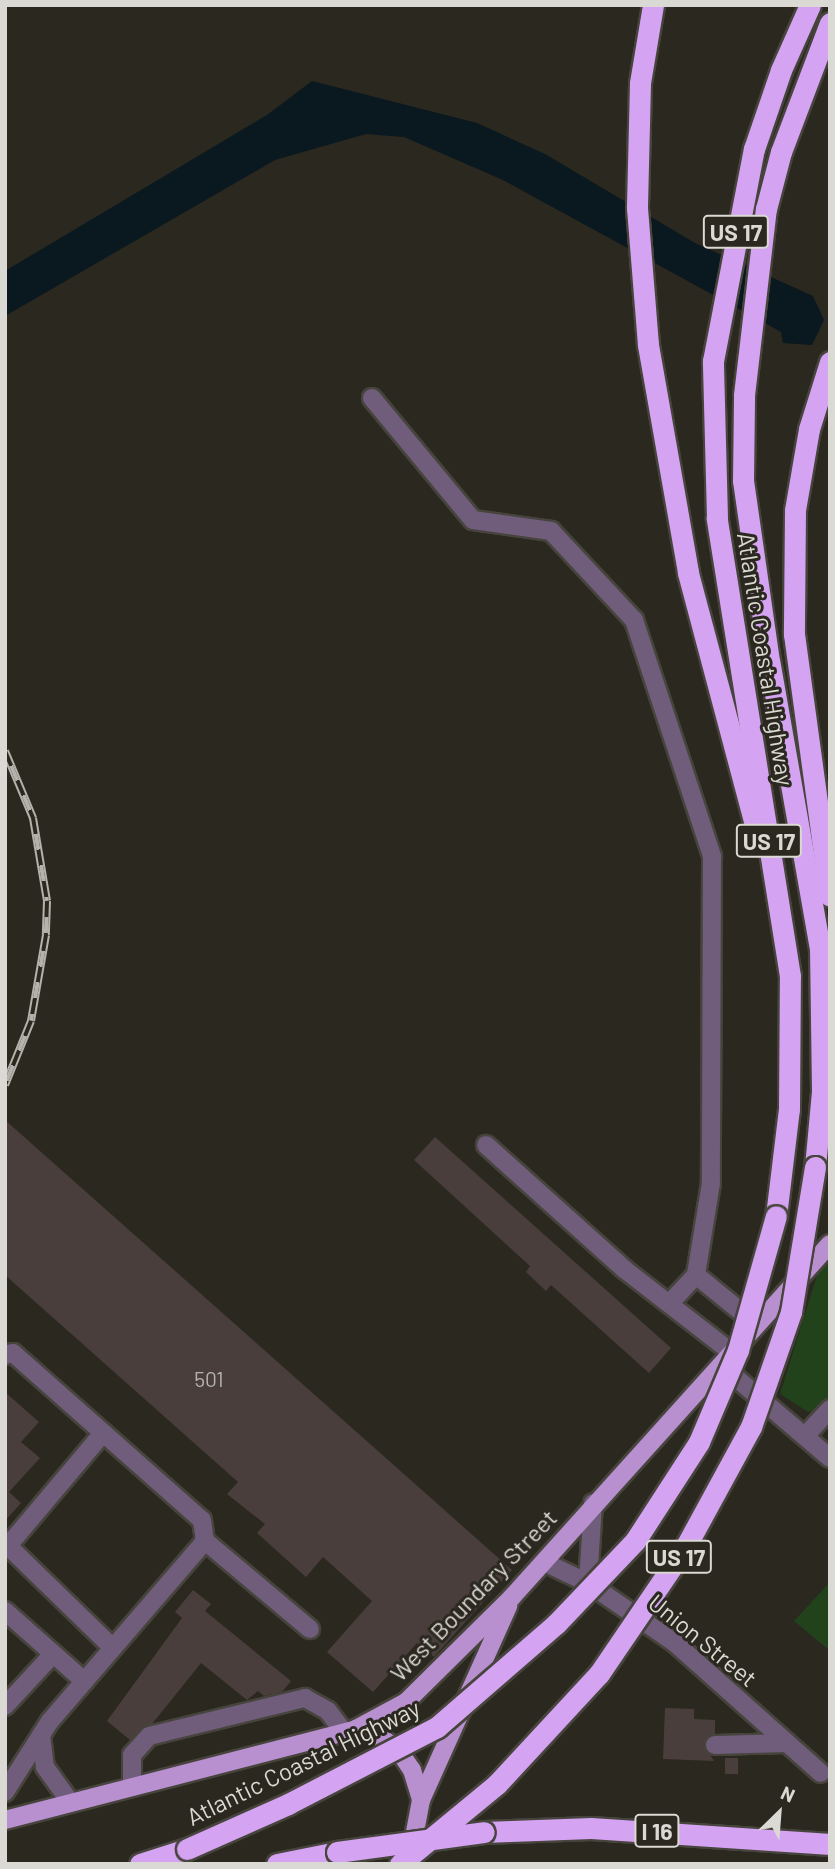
<!DOCTYPE html>
<style>
body{margin:0}
#map{position:relative;width:835px;height:1869px;overflow:hidden;background:#2a281f;font-family:Barlow,sans-serif}
div>[style]{position:absolute}
.green>*{inset:0;background:#22421b}
.water>*{inset:0;background:#0a181f}
.building>*{inset:0;background:#493e3b;transform-origin:0 0}
.roads{filter:drop-shadow(2px 0 #46443c) drop-shadow(-2px 0 #46443c) drop-shadow(0 2px #46443c) drop-shadow(0 -2px #46443c)}
.minor>*{height:18px;margin:-9px;padding:0 9px;transform-origin:9px;border-radius:9px;background:#705c7b}
.major>*{height:18px;margin:-9px;padding:0 9px;transform-origin:9px;border-radius:9px;background:#b88fcf}
.highway>*{height:21px;margin:-10.5px;padding:0 10.5px;transform-origin:10.5px;border-radius:10.5px;background:#d4a3f1}
.rail>*{height:8px;margin-top:-4px;transform-origin:0;background:repeating-linear-gradient(90deg,#2a281f 0 16px,#b4b2ab 0 32px);box-sizing:border-box;border-block:2px solid #b4b2ab}
.bridges{filter:drop-shadow(2px 0 #46443c) drop-shadow(-2px 0 #46443c) drop-shadow(0 2px #46443c) drop-shadow(0 -2px #46443c)}
.highway-bridge>*{height:21px;margin:-10.5px;padding:0 10.5px;transform-origin:10.5px;border-radius:10.5px;background:#d4a3f1}
span{translate:-50% -50%;white-space:nowrap;text-align:center;line-height:1.15;-webkit-text-stroke:6px #2a281f;paint-order:stroke}
.number-label{font-size:21px;color:#b6b2ad}
.number-label span{-webkit-text-stroke-width:0}
.shield-label span{padding:2px 5px;background:#2a281f;border:2px solid;border-radius:5px;-webkit-text-stroke-width:0}
.shield-label{font-size:23px;color:#dbd9d3;font-weight:700}
.street-label{font-size:24px;color:#dbd9d3}
.frame{position:absolute;inset:0;border:7px solid #dbd9d3;pointer-events:none}
.north{position:absolute;left:744px;top:1778px;width:70px;height:70px;-webkit-text-stroke:5px #2a281f;paint-order:stroke;rotate:25deg;font-size:19px;font-weight:700;line-height:28px;text-align:center;color:#dbd9d3}
.north::after{content:'';display:block;margin:auto;width:24px;height:32px;background:#dbd9d3;clip-path:polygon(50% 0,100% 100%,50% 72%,0 100%)}
</style>
<div id="map">
<div class="green">
<i style="clip-path:polygon(830px 1258px,830px 1401px,822px 1409px,808px 1412px,780px 1394px,819px 1269px)"></i>
<i style="clip-path:polygon(830px 1582px,830px 1651px,794px 1621px)"></i>
</div>
<div class="water">
<i style="clip-path:polygon(312px 81px,477px 123px,545px 154px,695px 243px,813px 296px,824px 320px,812px 345px,783px 343px,781px 332px,503px 180px,404px 137px,366px 134px,275px 160px,5px 316px,5px 271px,267px 115px)"></i>
</div>
<div class="building">
<i style="clip-path:polygon(5px 1120px,512px 1570px,434px 1657px,417px 1643px,373px 1692px,327px 1652px,372px 1601px,323px 1557px,306px 1577px,257px 1533px,265px 1524px,227px 1494px,238px 1482px,5px 1275px)"></i>
<i style="clip-path:polygon(435px 1137px,671px 1348px,649px 1373px,551px 1285px,546px 1291px,526px 1272px,530px 1266px,414px 1160px)"></i>
<i style="clip-path:polygon(5px 1392px,39px 1422px,21px 1442px,40px 1458px,9px 1492px,21px 1503px,5px 1521px)"></i>
<i style="clip-path:polygon(193px 1590px,211px 1604px,205px 1611px,291px 1681px,282px 1692px,264px 1696px,258px 1691px,247px 1700px,201px 1663px,152px 1724px,130px 1740px,107px 1721px,182px 1618px,175px 1612px)"></i>
<i style="clip-path:polygon(665px 1708px,694px 1709px,694px 1719px,715px 1720px,715px 1734px,704px 1745px,714px 1761px,663px 1759px)"></i>
<i style="left:725px;top:1758px;width:13px;height:16px"></i>
</div>
<div class="roads">
<div class="minor">
<i style="left:372px;top:398px;width:158px;rotate:50.4deg"></i>
<i style="left:473px;top:520px;width:79px;rotate:8deg"></i>
<i style="left:551px;top:531px;width:122px;rotate:47deg"></i>
<i style="left:634px;top:620px;width:249px;rotate:71.7deg"></i>
<i style="left:712px;top:856px;width:327px;rotate:90.2deg"></i>
<i style="left:711px;top:1183px;width:93px;rotate:99.3deg"></i>
<i style="left:486px;top:1145px;width:186px;rotate:41.9deg"></i>
<i style="left:624px;top:1269px;width:135px;rotate:37.8deg"></i>
<i style="left:670px;top:1303px;width:38px;rotate:-47deg"></i>
<i style="left:696px;top:1275px;width:77px;rotate:39.2deg"></i>
<i style="left:5px;top:1355px;width:8px;rotate:-14deg"></i>
<i style="left:13px;top:1353px;width:252px;rotate:41.5deg"></i>
<i style="left:202px;top:1520px;width:21px;rotate:82deg"></i>
<i style="left:205px;top:1541px;width:238px;rotate:130.7deg"></i>
<i style="left:50px;top:1721px;width:84px;rotate:122.4deg"></i>
<i style="left:721px;top:1365px;width:143px;rotate:40.5deg"></i>
<i style="left:103px;top:1433px;width:148px;rotate:130.1deg"></i>
<i style="left:8px;top:1546px;width:146px;rotate:44.2deg"></i>
<i style="left:805px;top:1436px;width:37px;rotate:-47deg"></i>
<i style="left:205px;top:1541px;width:137px;rotate:40deg"></i>
<i style="left:544px;top:1562px;width:49px;rotate:25.5deg"></i>
<i style="left:588px;top:1583px;width:106px;rotate:34.6deg"></i>
<i style="left:675px;top:1643px;width:195px;rotate:41.7deg"></i>
<i style="left:588px;top:1583px;width:80px;rotate:-86.4deg"></i>
<i style="left:5px;top:1611px;width:106px;rotate:41.5deg"></i>
<i style="left:5px;top:1706px;width:71px;rotate:-47.3deg"></i>
<i style="left:41px;top:1735px;width:32px;rotate:83deg"></i>
<i style="left:45px;top:1767px;width:44px;rotate:54.2deg"></i>
<i style="left:715px;top:1745px;width:72px;rotate:-1.6deg"></i>
<i style="left:132px;top:1787px;width:32px;rotate:-90deg"></i>
<i style="left:132px;top:1755px;width:25px;rotate:-48deg"></i>
<i style="left:149px;top:1736px;width:161px;rotate:-13.7deg"></i>
<i style="left:305px;top:1698px;width:26px;rotate:29deg"></i>
<i style="left:328px;top:1711px;width:26px;rotate:53deg"></i>
</div>
<div class="major">
<i style="left:356px;top:1729px;width:24px;rotate:17deg"></i>
<i style="left:379px;top:1736px;width:25px;rotate:37deg"></i>
<i style="left:399px;top:1751px;width:23px;rotate:56deg"></i>
<i style="left:412px;top:1770px;width:31px;rotate:73deg"></i>
<i style="left:5px;top:1820px;width:363px;rotate:-14.5deg"></i>
<i style="left:356px;top:1729px;width:57px;rotate:-28.4deg"></i>
<i style="left:406px;top:1702px;width:149px;rotate:-44.7deg"></i>
<i style="left:512px;top:1597px;width:475px;rotate:-48deg"></i>
<i style="left:411px;top:1853px;width:54px;rotate:-79.3deg"></i>
<i style="left:421px;top:1800px;width:213px;rotate:-65.8deg"></i>
</div>
<div class="highway">
<i style="left:653px;top:5px;width:79px;rotate:99.5deg"></i>
<i style="left:640px;top:83px;width:125px;rotate:91.4deg"></i>
<i style="left:637px;top:208px;width:137px;rotate:85.4deg"></i>
<i style="left:648px;top:345px;width:231px;rotate:80deg"></i>
<i style="left:688px;top:573px;width:261px;rotate:75.1deg"></i>
<i style="left:830px;top:362px;width:70px;rotate:107.4deg"></i>
<i style="left:809px;top:429px;width:82px;rotate:99.8deg"></i>
<i style="left:795px;top:510px;width:124px;rotate:90.5deg"></i>
<i style="left:794px;top:634px;width:264px;rotate:82.2deg"></i>
<i style="left:815px;top:1167px;width:76px;rotate:-84.7deg"></i>
<i style="left:822px;top:1091px;width:142px;rotate:-90.8deg"></i>
<i style="left:820px;top:949px;width:292px;rotate:-100deg"></i>
<i style="left:769px;top:661px;width:182px;rotate:-98.2deg"></i>
<i style="left:743px;top:481px;width:86px;rotate:-89.3deg"></i>
<i style="left:744px;top:395px;width:187px;rotate:-83.3deg"></i>
<i style="left:766px;top:209px;width:59px;rotate:-75.3deg"></i>
<i style="left:781px;top:152px;width:138px;rotate:-69.2deg"></i>
<i style="left:776px;top:1216px;width:108px;rotate:-83.1deg"></i>
<i style="left:789px;top:1109px;width:133px;rotate:-89.6deg"></i>
<i style="left:790px;top:976px;width:464px;rotate:-99.1deg"></i>
<i style="left:717px;top:518px;width:157px;rotate:-91.5deg"></i>
<i style="left:713px;top:361px;width:216px;rotate:-79.1deg"></i>
<i style="left:754px;top:149px;width:83px;rotate:-71.1deg"></i>
<i style="left:781px;top:70px;width:71px;rotate:-66deg"></i>
<i style="left:484px;top:1832px;width:107px;rotate:-2.1deg"></i>
<i style="left:591px;top:1828px;width:240px;rotate:3.8deg"></i>
<i style="left:140px;top:1864px;width:49px;rotate:-17.7deg"></i>
<i style="left:277px;top:1864px;width:61px;rotate:-11.3deg"></i>
</div>
</div>
<div class="rail">
<i style="left:5px;top:751px;width:73px;rotate:67.3deg"></i>
<i style="left:33px;top:818px;width:84px;rotate:80.4deg"></i>
<i style="left:47px;top:901px;width:34px;rotate:92deg"></i>
<i style="left:46px;top:935px;width:87px;rotate:99.9deg"></i>
<i style="left:31px;top:1021px;width:69px;rotate:112.1deg"></i>
</div>
<div class="bridges">
<div class="highway-bridge">
<i style="left:187px;top:1849px;width:111px;rotate:-24deg"></i>
<i style="left:288px;top:1804px;width:168px;rotate:-27.3deg"></i>
<i style="left:437px;top:1727px;width:159px;rotate:-40.9deg"></i>
<i style="left:557px;top:1623px;width:113px;rotate:-46.4deg"></i>
<i style="left:635px;top:1541px;width:118px;rotate:-57.1deg"></i>
<i style="left:699px;top:1442px;width:100px;rotate:-67deg"></i>
<i style="left:738px;top:1350px;width:139px;rotate:-74.2deg"></i>
<i style="left:337px;top:1852px;width:148px;rotate:-7.7deg"></i>
<i style="left:400px;top:1864px;width:126px;rotate:-39.5deg"></i>
<i style="left:497px;top:1784px;width:150px;rotate:-47.2deg"></i>
<i style="left:599px;top:1674px;width:155px;rotate:-55.8deg"></i>
<i style="left:686px;top:1546px;width:136px;rotate:-61.4deg"></i>
<i style="left:751px;top:1427px;width:122px;rotate:-70.8deg"></i>
<i style="left:791px;top:1312px;width:147px;rotate:-80.6deg"></i>
</div>
</div>
<div class="number-label">
<span style="left:209px;top:1379px">501</span>
</div>
<div class="shield-label">
<span style="left:736px;top:232px">US 17</span>
<span style="left:769px;top:841px">US 17</span>
<span style="left:679px;top:1557px">US 17</span>
<span style="left:657px;top:1831px">I 16</span>
</div>
<div class="street-label">
<span style="left:766px;top:659px;rotate:81deg">Atlantic Coastal Highway</span>
<span style="left:473px;top:1595px;rotate:-46deg">West Boundary Street</span>
<span style="left:703px;top:1640px;rotate:39deg">Union Street</span>
<span style="left:303px;top:1762px;rotate:-26deg">Atlantic Coastal Highway</span>
</div>
<div class="frame"></div>
<div class="north">N</div>
</div>
